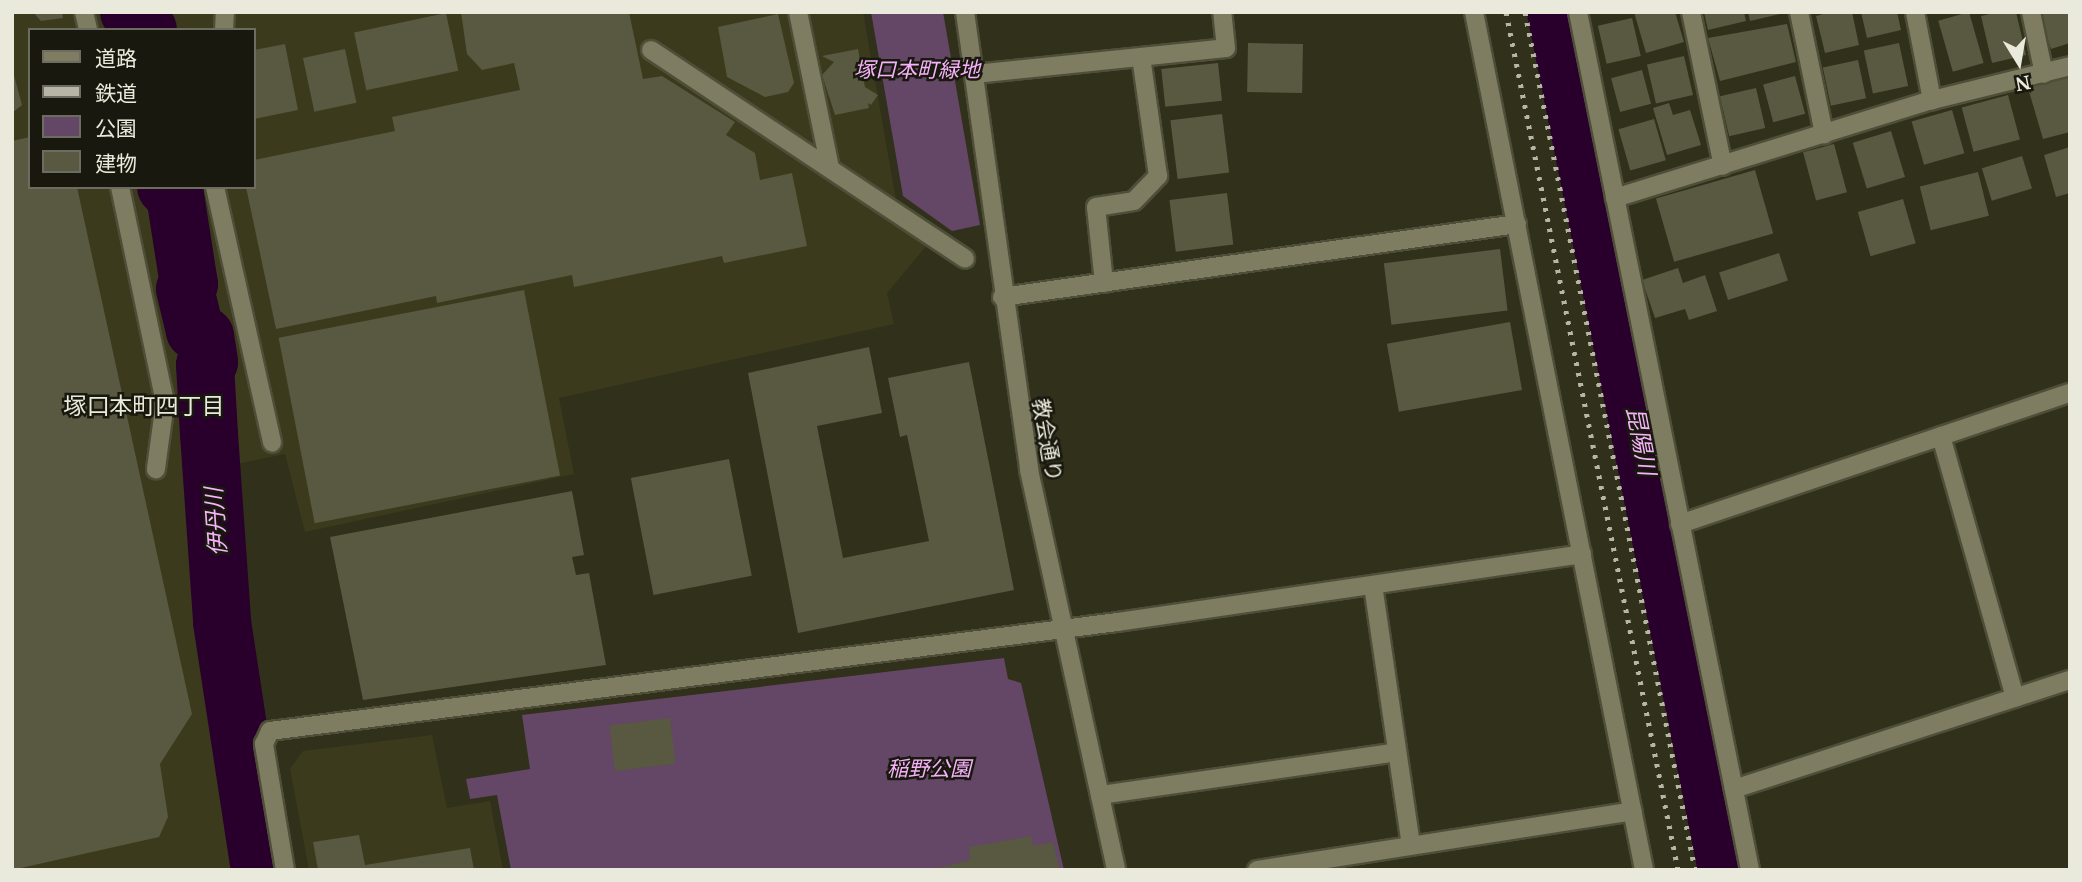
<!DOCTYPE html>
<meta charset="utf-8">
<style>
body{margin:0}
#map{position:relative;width:2082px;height:882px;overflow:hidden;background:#31301a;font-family:"Noto Serif","Noto Sans JP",serif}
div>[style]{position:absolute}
.built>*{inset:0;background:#3b3a1c}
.green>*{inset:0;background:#644766}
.river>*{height:58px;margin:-29px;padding:0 29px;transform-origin:29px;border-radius:29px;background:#29002c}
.building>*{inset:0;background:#595840;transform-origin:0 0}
.roads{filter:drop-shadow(2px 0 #4f4e39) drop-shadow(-2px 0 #4f4e39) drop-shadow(0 2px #4f4e39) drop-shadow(0 -2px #4f4e39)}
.minor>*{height:18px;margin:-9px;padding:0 9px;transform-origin:9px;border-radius:9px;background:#7e7d61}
.rail>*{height:5px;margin-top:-2.5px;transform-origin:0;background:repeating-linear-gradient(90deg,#b7b6a6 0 3.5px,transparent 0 10.5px)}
span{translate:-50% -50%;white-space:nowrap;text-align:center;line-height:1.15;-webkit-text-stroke:5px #18180e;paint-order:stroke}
.park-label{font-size:21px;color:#f5b1f9;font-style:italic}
.street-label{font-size:21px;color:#eaeadc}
.neighbourhood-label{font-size:23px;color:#eaeadc}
.water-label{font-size:23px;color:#f6b2fa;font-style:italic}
.frame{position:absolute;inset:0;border:14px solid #eaeadc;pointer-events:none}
.legend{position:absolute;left:28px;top:28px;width:228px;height:161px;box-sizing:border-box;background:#18180e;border:2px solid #6c6c60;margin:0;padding:9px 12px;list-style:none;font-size:21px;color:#eaeadc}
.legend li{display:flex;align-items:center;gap:14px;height:35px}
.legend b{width:35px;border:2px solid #6c6c60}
.north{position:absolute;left:1984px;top:28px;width:70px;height:70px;-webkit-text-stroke:5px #18180e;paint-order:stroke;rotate:169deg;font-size:19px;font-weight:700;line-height:28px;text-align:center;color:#eaeadc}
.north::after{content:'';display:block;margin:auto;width:24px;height:32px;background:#eaeadc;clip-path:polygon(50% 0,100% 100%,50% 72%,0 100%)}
</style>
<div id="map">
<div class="built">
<i style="clip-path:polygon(evenodd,12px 12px,863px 12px,896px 200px,938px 232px,887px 293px,894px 324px,559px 398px,574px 474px,305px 532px,285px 454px,188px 474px,248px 870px,12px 870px,12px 12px,30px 30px,254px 30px,254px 187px,30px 187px,30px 30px)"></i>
<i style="clip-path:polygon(432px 735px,447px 808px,490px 801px,503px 870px,309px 870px,290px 769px,303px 751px)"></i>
</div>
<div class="green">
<i style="clip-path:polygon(871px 12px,943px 12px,980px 225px,952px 231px,903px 196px)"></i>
<i style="clip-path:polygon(1004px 658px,1008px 679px,1021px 683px,1064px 870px,511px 870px,497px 795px,470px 799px,466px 779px,530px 769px,522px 715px)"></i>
</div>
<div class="river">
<i style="left:129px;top:12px;width:26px;rotate:43deg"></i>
<i style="left:1556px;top:12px;width:875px;rotate:78.73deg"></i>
<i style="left:166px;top:187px;width:12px;rotate:42deg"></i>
<i style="left:175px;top:195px;width:90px;rotate:81.1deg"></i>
<i style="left:189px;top:284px;width:6px;rotate:129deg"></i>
<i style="left:185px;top:289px;width:43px;rotate:76.6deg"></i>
<i style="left:195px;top:331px;width:11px;rotate:27deg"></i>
<i style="left:205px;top:336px;width:26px;rotate:81deg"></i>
<i style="left:209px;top:362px;width:5px;rotate:143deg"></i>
<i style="left:205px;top:365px;width:69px;rotate:86.7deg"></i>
<i style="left:209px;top:434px;width:188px;rotate:86deg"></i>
<i style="left:222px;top:622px;width:251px;rotate:81.3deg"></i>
</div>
<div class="building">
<i style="clip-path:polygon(33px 12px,62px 12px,63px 18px,41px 21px)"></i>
<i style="clip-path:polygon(461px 12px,629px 12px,643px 79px,662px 76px,735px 122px,726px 135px,755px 153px,760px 180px,792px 173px,807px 246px,724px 263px,722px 256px,574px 287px,572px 275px,437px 303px,436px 296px,276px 329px,246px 187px,254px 187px,254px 160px,395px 131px,392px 117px,520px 90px,514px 63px,482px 70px,467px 54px)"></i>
<i style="clip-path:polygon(1634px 12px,1675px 12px,1684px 42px,1646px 53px)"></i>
<i style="clip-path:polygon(1704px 12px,1744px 12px,1746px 21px,1708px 30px)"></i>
<i style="clip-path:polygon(1748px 12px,1784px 12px,1784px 13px,1750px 21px)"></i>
<i style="clip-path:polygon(1830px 12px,1852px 12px,1859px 45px,1825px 53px,1816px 16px)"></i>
<i style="clip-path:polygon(1861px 12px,1897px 12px,1901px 30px,1867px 38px)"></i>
<i style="left:1969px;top:12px;width:53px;height:32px;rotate:74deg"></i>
<i style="clip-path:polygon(1998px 12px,2016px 12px,2026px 55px,1992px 63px,1981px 16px)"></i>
<i style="clip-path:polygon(2039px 12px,2070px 12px,2070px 43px,2051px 49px)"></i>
<i style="left:446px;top:13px;width:59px;height:94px;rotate:78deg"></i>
<i style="clip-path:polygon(778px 14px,794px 83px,788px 92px,765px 97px,727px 77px,718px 27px)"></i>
<i style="left:1632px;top:18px;width:39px;height:35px;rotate:77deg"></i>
<i style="clip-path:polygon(1787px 24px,1796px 62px,1720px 81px,1708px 38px)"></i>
<i style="left:1248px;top:43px;width:55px;height:49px;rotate:1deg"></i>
<i style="left:1899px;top:43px;width:44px;height:36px;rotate:78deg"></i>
<i style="clip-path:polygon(285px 44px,298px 110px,254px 119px,254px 50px)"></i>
<i style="left:345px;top:49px;width:55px;height:43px;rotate:78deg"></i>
<i style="clip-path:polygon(858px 49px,865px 87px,878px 95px,871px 105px,868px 103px,869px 108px,835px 115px,822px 75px,834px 62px,822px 56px)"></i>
<i style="left:1684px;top:56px;width:40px;height:38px;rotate:77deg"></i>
<i style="left:1858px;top:60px;width:39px;height:36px;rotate:78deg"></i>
<i style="left:1218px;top:63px;width:38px;height:57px;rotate:84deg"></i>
<i style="clip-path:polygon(12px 68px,22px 105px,12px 113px)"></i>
<i style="left:1642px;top:70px;width:35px;height:32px;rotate:75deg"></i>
<i style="left:1795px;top:76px;width:39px;height:33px;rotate:75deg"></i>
<i style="clip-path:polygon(2070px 76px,2070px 132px,2043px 139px,2028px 88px)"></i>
<i style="left:1756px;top:88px;width:41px;height:37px;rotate:77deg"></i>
<i style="left:2008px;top:95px;width:46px;height:48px;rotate:75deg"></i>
<i style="clip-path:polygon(1669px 103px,1673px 115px,1690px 110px,1701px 145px,1667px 155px,1653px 108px)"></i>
<i style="left:1952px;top:110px;width:45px;height:42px;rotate:74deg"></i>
<i style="left:1222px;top:114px;width:59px;height:52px;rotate:83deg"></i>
<i style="left:1654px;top:119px;width:43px;height:37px;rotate:74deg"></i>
<i style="left:1891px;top:131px;width:48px;height:40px;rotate:73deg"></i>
<i style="clip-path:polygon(30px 137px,30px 187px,77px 187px,192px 714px,160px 764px,168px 817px,159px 837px,12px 870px,12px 141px)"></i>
<i style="left:1834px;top:144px;width:50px;height:32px;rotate:75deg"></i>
<i style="clip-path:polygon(2070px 147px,2070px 193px,2056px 197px,2044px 155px)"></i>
<i style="left:2022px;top:156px;width:34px;height:42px;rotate:73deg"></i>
<i style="left:1755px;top:170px;width:66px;height:103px;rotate:74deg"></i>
<i style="left:1978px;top:172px;width:45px;height:60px;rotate:76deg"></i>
<i style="left:1227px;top:193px;width:52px;height:58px;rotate:83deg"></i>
<i style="left:1903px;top:199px;width:46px;height:47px;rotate:74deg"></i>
<i style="left:1500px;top:249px;width:62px;height:117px;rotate:83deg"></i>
<i style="left:1779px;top:253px;width:29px;height:63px;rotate:72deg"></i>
<i style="clip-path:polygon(1678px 268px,1683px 283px,1705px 275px,1717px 311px,1689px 320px,1685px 309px,1655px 318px,1642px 280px)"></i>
<i style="left:524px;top:290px;width:189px;height:250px;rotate:79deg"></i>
<i style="left:1510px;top:322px;width:69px;height:125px;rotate:80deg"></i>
<i style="clip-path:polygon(869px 347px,882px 413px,817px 426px,843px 558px,929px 541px,907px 435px,900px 437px,888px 378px,969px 362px,1014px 590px,798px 633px,748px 373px)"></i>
<i style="left:729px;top:459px;width:119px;height:100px;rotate:79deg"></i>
<i style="clip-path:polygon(572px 491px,584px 555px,572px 557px,576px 575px,589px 573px,606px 665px,363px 700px,330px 537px)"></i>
<i style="left:670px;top:718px;width:46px;height:61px;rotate:83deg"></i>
<i style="clip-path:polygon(359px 835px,365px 865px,470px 848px,474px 870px,318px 870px,313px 842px)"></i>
<i style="clip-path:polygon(1031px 836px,1033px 846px,1053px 842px,1060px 870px,931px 870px,970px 860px,969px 847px)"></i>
</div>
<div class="roads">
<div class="minor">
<i style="left:84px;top:12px;width:18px;rotate:77deg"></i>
<i style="left:798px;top:12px;width:159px;rotate:78.4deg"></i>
<i style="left:965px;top:12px;width:462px;rotate:82deg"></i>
<i style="left:1029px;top:470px;width:409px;rotate:77.7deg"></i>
<i style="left:1474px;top:12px;width:875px;rotate:78.79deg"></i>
<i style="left:1578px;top:12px;width:875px;rotate:78.66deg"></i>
<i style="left:1691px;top:12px;width:157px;rotate:78.3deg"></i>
<i style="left:1799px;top:12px;width:125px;rotate:78.4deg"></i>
<i style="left:1915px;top:12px;width:90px;rotate:79.1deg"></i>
<i style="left:2031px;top:12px;width:63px;rotate:78.2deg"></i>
<i style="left:224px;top:30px;width:18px;rotate:-87deg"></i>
<i style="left:651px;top:50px;width:377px;rotate:33.6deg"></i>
<i style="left:975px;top:74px;width:252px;rotate:-5.9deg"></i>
<i style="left:1226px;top:48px;width:36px;rotate:-96deg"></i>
<i style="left:120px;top:187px;width:220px;rotate:78.2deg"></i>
<i style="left:165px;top:402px;width:68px;rotate:97.7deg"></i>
<i style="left:215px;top:187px;width:262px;rotate:77.4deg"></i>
<i style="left:1615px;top:198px;width:332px;rotate:-17.2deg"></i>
<i style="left:1932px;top:100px;width:142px;rotate:-13.8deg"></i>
<i style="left:1104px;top:283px;width:76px;rotate:-96deg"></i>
<i style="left:1096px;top:207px;width:38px;rotate:-9deg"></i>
<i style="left:1134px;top:201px;width:35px;rotate:-46deg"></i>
<i style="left:1158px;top:176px;width:120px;rotate:-98.1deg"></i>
<i style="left:1002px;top:297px;width:520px;rotate:-8.07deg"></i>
<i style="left:1941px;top:436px;width:272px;rotate:74.2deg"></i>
<i style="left:1680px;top:524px;width:411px;rotate:-18.6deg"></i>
<i style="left:1373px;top:585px;width:263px;rotate:81.7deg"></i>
<i style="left:1734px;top:789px;width:353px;rotate:-18deg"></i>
<i style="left:1100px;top:795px;width:300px;rotate:-8.2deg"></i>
<i style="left:285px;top:870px;width:128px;rotate:-99.5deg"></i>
<i style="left:264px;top:744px;width:14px;rotate:-65deg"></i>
<i style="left:270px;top:731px;width:854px;rotate:-7.33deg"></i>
<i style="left:1117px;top:622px;width:470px;rotate:-8.3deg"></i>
<i style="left:1257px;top:870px;width:380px;rotate:-8.9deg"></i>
</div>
</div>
<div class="rail">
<i style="left:1506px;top:12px;width:875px;rotate:78.66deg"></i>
<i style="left:1525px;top:12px;width:875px;rotate:78.79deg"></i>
</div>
<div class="park-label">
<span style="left:917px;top:69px">塚口本町緑地</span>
<span style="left:929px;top:768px">稲野公園</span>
</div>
<div class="street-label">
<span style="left:1048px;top:440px;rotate:80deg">教会通り</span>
</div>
<div class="neighbourhood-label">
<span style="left:144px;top:405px">塚口本町四丁目</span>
</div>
<div class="water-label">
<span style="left:1642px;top:441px;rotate:79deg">昆陽川</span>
<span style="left:215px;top:522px;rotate:-94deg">伊丹川</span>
</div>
<div class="frame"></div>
<ul class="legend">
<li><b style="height:9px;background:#7e7d61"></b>道路</li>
<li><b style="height:9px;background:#b7b6a6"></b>鉄道</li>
<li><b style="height:19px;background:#644766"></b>公園</li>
<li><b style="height:19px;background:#595840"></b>建物</li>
</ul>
<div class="north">N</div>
</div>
